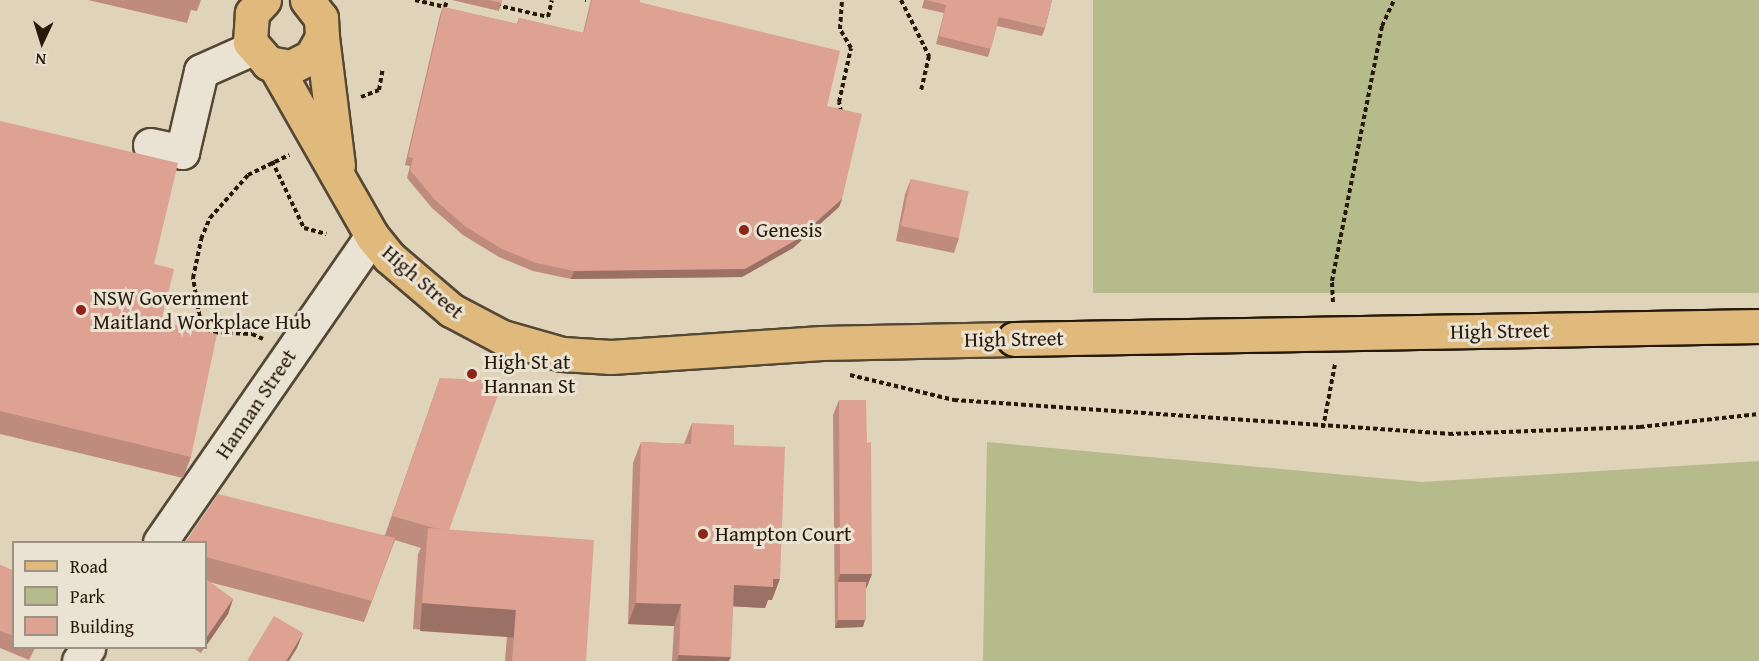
<!DOCTYPE html>
<style>
body{margin:0}
#map{position:relative;width:1759px;height:661px;overflow:hidden;background:#dfd3b9;font-family:"Gentium Book Plus",serif}
div>[style]{position:absolute}
.green>*{inset:0;background:#b6bb8c;transform-origin:0 0}
.path>*{height:4px;margin-top:-2px;transform-origin:0;background:repeating-linear-gradient(90deg,#261909 0 4.5px,transparent 0 7.5px)}
.roads{filter:drop-shadow(2px 0 #544835) drop-shadow(-2px 0 #544835) drop-shadow(0 2px #544835) drop-shadow(0 -2px #544835)}
.minor>*{height:33px;margin:-16.5px;padding:0 16.5px;transform-origin:16.5px;border-radius:16.5px;background:#eae2d2}
.major>*{height:33px;margin:-16.5px;padding:0 16.5px;transform-origin:16.5px;border-radius:16.5px;background:#e0ba7c}
.bridges{filter:drop-shadow(2px 0 #261909) drop-shadow(-2px 0 #261909) drop-shadow(0 2px #261909) drop-shadow(0 -2px #261909)}
.major-bridge>*{height:33px;margin:-16.5px;padding:0 16.5px;transform-origin:16.5px;border-radius:16.5px;background:#e0ba7c}
.wall>*{inset:0;background:#be8b7d}
.shaded-wall>*{inset:0;background:#9b7166;transform-origin:0 0}
.building>*{inset:0;background:#dda291;transform-origin:0 0}
.dots>*{width:16px;height:16px;translate:-50% -50%;box-sizing:border-box;border:3px solid #eae2d2;border-radius:50%}
span{translate:-50% -50%;white-space:nowrap;text-align:center;line-height:1.15;-webkit-text-stroke:6px #eae2d2;paint-order:stroke}
.poi-label{font-size:21px;color:#261909}
.left{translate:0 -50%;text-align:left}
.street-label{font-size:21px;color:#261909}
.legend{position:absolute;left:12px;top:541px;width:195px;height:108px;box-sizing:border-box;background:#eae2d2;border:2px solid #9c9282;margin:0;padding:8px 10px;list-style:none;font-size:18px;color:#261909}
.legend li{display:flex;align-items:center;gap:12px;height:30px}
.legend b{width:30px;border:2px solid #9c9282}
.north{position:absolute;left:12px;top:12px;width:60px;height:60px;-webkit-text-stroke:4px #eae2d2;paint-order:stroke;rotate:184deg;font-size:16px;font-weight:700;line-height:24px;text-align:center;color:#261909}
.north::after{content:'';display:block;margin:auto;width:21px;height:27px;background:#261909;clip-path:polygon(50% 0,100% 100%,50% 72%,0 100%)}
</style>
<div id="map">
<div class="green">
<i style="left:1093px;top:0;width:666px;height:293px"></i>
<i style="clip-path:polygon(987px 442px,1422px 482px,1759px 461px,1759px 661px,983px 661px)"></i>
</div>
<div class="path">
<i style="left:415px;top:0;width:31px;rotate:13deg"></i>
<i style="left:445px;top:7px;width:7px;rotate:-74deg"></i>
<i style="left:585px;top:0;width:1px"></i>
<i style="left:901px;top:0;width:63px;rotate:63.4deg"></i>
<i style="left:929px;top:56px;width:36px;rotate:103deg"></i>
<i style="left:496px;top:5px;width:53px;rotate:13deg"></i>
<i style="left:548px;top:17px;width:17px;rotate:-77deg"></i>
<i style="left:361px;top:97px;width:19px;rotate:-21deg"></i>
<i style="left:379px;top:90px;width:22px;rotate:-80deg"></i>
<i style="left:841px;top:112px;width:10px;rotate:-101deg"></i>
<i style="left:839px;top:102px;width:55px;rotate:-77.5deg"></i>
<i style="left:851px;top:48px;width:22px;rotate:-120deg"></i>
<i style="left:840px;top:29px;width:29px;rotate:-86deg"></i>
<i style="left:272px;top:161px;width:74px;rotate:64.5deg"></i>
<i style="left:304px;top:228px;width:23px;rotate:15deg"></i>
<i style="left:1333px;top:302px;width:21px;rotate:-93deg"></i>
<i style="left:1332px;top:281px;width:260px;rotate:-78.9deg"></i>
<i style="left:1382px;top:26px;width:29px;rotate:-65deg"></i>
<i style="left:202px;top:331px;width:54px;rotate:-99.6deg"></i>
<i style="left:193px;top:278px;width:40px;rotate:-78deg"></i>
<i style="left:201px;top:239px;width:23px;rotate:-67deg"></i>
<i style="left:210px;top:218px;width:57px;rotate:-48.5deg"></i>
<i style="left:248px;top:175px;width:46px;rotate:-26deg"></i>
<i style="left:206px;top:332px;width:46px;rotate:2.5deg"></i>
<i style="left:252px;top:334px;width:12px;rotate:24deg"></i>
<i style="left:850px;top:375px;width:107px;rotate:13.5deg"></i>
<i style="left:954px;top:400px;width:496px;rotate:3.9deg"></i>
<i style="left:1449px;top:434px;width:191px;rotate:-2.1deg"></i>
<i style="left:1640px;top:427px;width:120px;rotate:-6.2deg"></i>
<i style="left:1323px;top:428px;width:65px;rotate:-79.4deg"></i>
</div>
<div class="roads">
<div class="minor">
<i style="left:150px;top:145px;width:33px;rotate:12deg"></i>
<i style="left:182px;top:152px;width:83px;rotate:-76.8deg"></i>
<i style="left:201px;top:71px;width:57px;rotate:-23.9deg"></i>
<i style="left:160px;top:542px;width:372px;rotate:-55.3deg"></i>
<i style="left:79px;top:661px;width:16px;rotate:-55deg"></i>
</div>
<div class="major">
<i style="left:264px;top:0;width:18px;rotate:133deg"></i>
<i style="left:252px;top:13px;width:29px;rotate:94deg"></i>
<i style="left:250px;top:42px;width:28px;rotate:49deg"></i>
<i style="left:268px;top:63px;width:23px;rotate:10deg"></i>
<i style="left:291px;top:67px;width:22px;rotate:-27deg"></i>
<i style="left:311px;top:57px;width:23px;rotate:-61deg"></i>
<i style="left:322px;top:37px;width:19px;rotate:-93deg"></i>
<i style="left:321px;top:18px;width:23px;rotate:-128deg"></i>
<i style="left:322px;top:37px;width:129px;rotate:82.9deg"></i>
<i style="left:275px;top:66px;width:196px;rotate:60.3deg"></i>
<i style="left:372px;top:236px;width:27px;rotate:51deg"></i>
<i style="left:389px;top:257px;width:82px;rotate:40.5deg"></i>
<i style="left:451px;top:310px;width:58px;rotate:27.9deg"></i>
<i style="left:502px;top:337px;width:62px;rotate:15.8deg"></i>
<i style="left:562px;top:354px;width:49px;rotate:3.5deg"></i>
<i style="left:611px;top:357px;width:211px;rotate:-3.8deg"></i>
<i style="left:822px;top:343px;width:192px;rotate:-1.2deg"></i>
</div>
</div>
<div class="bridges">
<div class="major-bridge">
<i style="left:1014px;top:339px;width:745px;rotate:-1deg"></i>
</div>
</div>
<div class="wall">
<i style="clip-path:polygon(88px 0,201px 0,197px 11px,191px 10px,187px 23px)"></i>
<i style="clip-path:polygon(452px 0,502px 0,499px 11px)"></i>
<i style="clip-path:polygon(591px 0,640px 0,639px 2px,827px 106px,842px 199px,839px 207px,793px 248px,742px 277px,571px 279px,533px 271px,499px 257px,463px 235px,432px 208px,407px 178px,410px 166px,405px 165px,440px 15px,443px 7px,517px 24px,519px 18px,583px 33px)"></i>
<i style="clip-path:polygon(924px 0,1052px 0,1045px 28px,1042px 36px,997px 26px,988px 57px,936px 44px,944px 13px,922px 8px)"></i>
<i style="clip-path:polygon(0 121px,154px 264px,161px 322px,191px 457px,183px 478px,0 434px)"></i>
<i style="clip-path:polygon(911px 179px,959px 238px,954px 253px,896px 241px,905px 194px)"></i>
<i style="clip-path:polygon(440px 378px,449px 530px,586px 661px,505px 661px,507px 636px,413px 629px,418px 554px,421px 548px,395px 540px,364px 622px,209px 582px,233px 599px,228px 614px,206px 646px,206px 543px,385px 535px)"></i>
<i style="clip-path:polygon(839px 400px,867px 443px,872px 574px,866px 589px,863px 627px,835px 628px,833px 415px)"></i>
<i style="clip-path:polygon(692px 423px,734px 445px,772px 600px,768px 600px,765px 608px,733px 606px,729px 661px,672px 661px,674px 626px,628px 624px,633px 463px,641px 442px,684px 444px)"></i>
<i style="clip-path:polygon(0 565px,14px 571px,14px 648px,35px 648px,29px 660px,0 648px)"></i>
<i style="clip-path:polygon(193px 648px,204px 648px,201px 653px)"></i>
</div>
<div class="shaded-wall">
<i style="clip-path:polygon(842px 199px,839px 207px,793px 248px,742px 277px,571px 279px,574px 271px)"></i>
<i style="clip-path:polygon(840px 574px,872px 574px,866px 589px,838px 590px,838px 582px)"></i>
<i style="clip-path:polygon(773px 579px,780px 579px,772px 600px,768px 600px,765px 608px,726px 606px,734px 585px)"></i>
<i style="clip-path:polygon(233px 599px,228px 614px,206px 646px,206px 638px)"></i>
<i style="left:422px;top:603px;width:94px;height:28px;rotate:4deg"></i>
<i style="clip-path:polygon(636px 603px,681px 604px,674px 626px,628px 624px)"></i>
<i style="clip-path:polygon(838px 620px,865px 620px,863px 627px,835px 628px)"></i>
<i style="clip-path:polygon(303px 633px,297px 648px,289px 661px,286px 661px)"></i>
<i style="clip-path:polygon(679px 655px,731px 657px,729px 661px,677px 661px)"></i>
</div>
<div class="building">
<i style="clip-path:polygon(488px 0,502px 0,502px 3px)"></i>
<i style="clip-path:polygon(592px 0,640px 0,639px 2px,840px 51px,827px 106px,862px 114px,842px 199px,796px 240px,745px 269px,574px 271px,536px 263px,502px 249px,466px 227px,435px 200px,410px 170px,413px 158px,408px 157px,443px 7px,518px 24px,519px 18px,584px 33px)"></i>
<i style="clip-path:polygon(926px 0,1052px 0,1045px 28px,999px 17px,991px 49px,939px 36px,946px 5px)"></i>
<i style="clip-path:polygon(0 121px,178px 163px,154px 264px,174px 269px,161px 322px,217px 334px,191px 457px,0 411px)"></i>
<i style="left:911px;top:179px;width:59px;height:48px;rotate:12deg"></i>
<i style="clip-path:polygon(440px 378px,503px 381px,449px 530px,434px 528px,392px 516px)"></i>
<i style="clip-path:polygon(839px 400px,866px 400px,867px 443px,871px 442px,872px 574px,840px 574px)"></i>
<i style="clip-path:polygon(692px 423px,734px 425px,734px 445px,785px 447px,780px 579px,773px 579px,773px 587px,734px 585px,731px 657px,679px 655px,681px 604px,636px 603px,641px 442px,691px 444px)"></i>
<i style="clip-path:polygon(218px 494px,395px 538px,372px 601px,206px 557px,206px 543px,185px 543px)"></i>
<i style="clip-path:polygon(428px 528px,594px 540px,586px 661px,512px 661px,516px 610px,422px 603px)"></i>
<i style="clip-path:polygon(0 565px,14px 571px,14px 636px,0 631px)"></i>
<i style="clip-path:polygon(206px 579px,233px 599px,206px 638px)"></i>
<i style="left:838px;top:582px;width:28px;height:38px"></i>
<i style="clip-path:polygon(274px 616px,303px 633px,286px 661px,247px 661px)"></i>
</div>
<div class="dots">
<i style="left:744px;top:230px;background:#8f2418"></i>
<i style="left:81px;top:310px;background:#8f2418"></i>
<i style="left:472px;top:374px;background:#8f2418"></i>
<i style="left:703px;top:534px;background:#8f2418"></i>
</div>
<div class="poi-label">
<span class="left" style="left:756px;top:230px">Genesis</span>
<span class="left" style="left:93px;top:310px">NSW Government<br>Maitland Workplace Hub</span>
<span class="left" style="left:484px;top:374px">High St at<br>Hannan St</span>
<span class="left" style="left:715px;top:534px">Hampton Court</span>
</div>
<div class="street-label">
<span style="left:423px;top:282px;rotate:41deg">High Street</span>
<span style="left:1500px;top:331px;rotate:-1deg">High Street</span>
<span style="left:1014px;top:339px;rotate:-1deg">High Street</span>
<span style="left:256px;top:404px;rotate:-56deg">Hannan Street</span>
</div>
<ul class="legend">
<li><b style="height:8px;background:#e0ba7c"></b>Road</li>
<li><b style="height:16px;background:#b6bb8c"></b>Park</li>
<li><b style="height:16px;background:#dda291"></b>Building</li>
</ul>
<div class="north">N</div>
</div>
